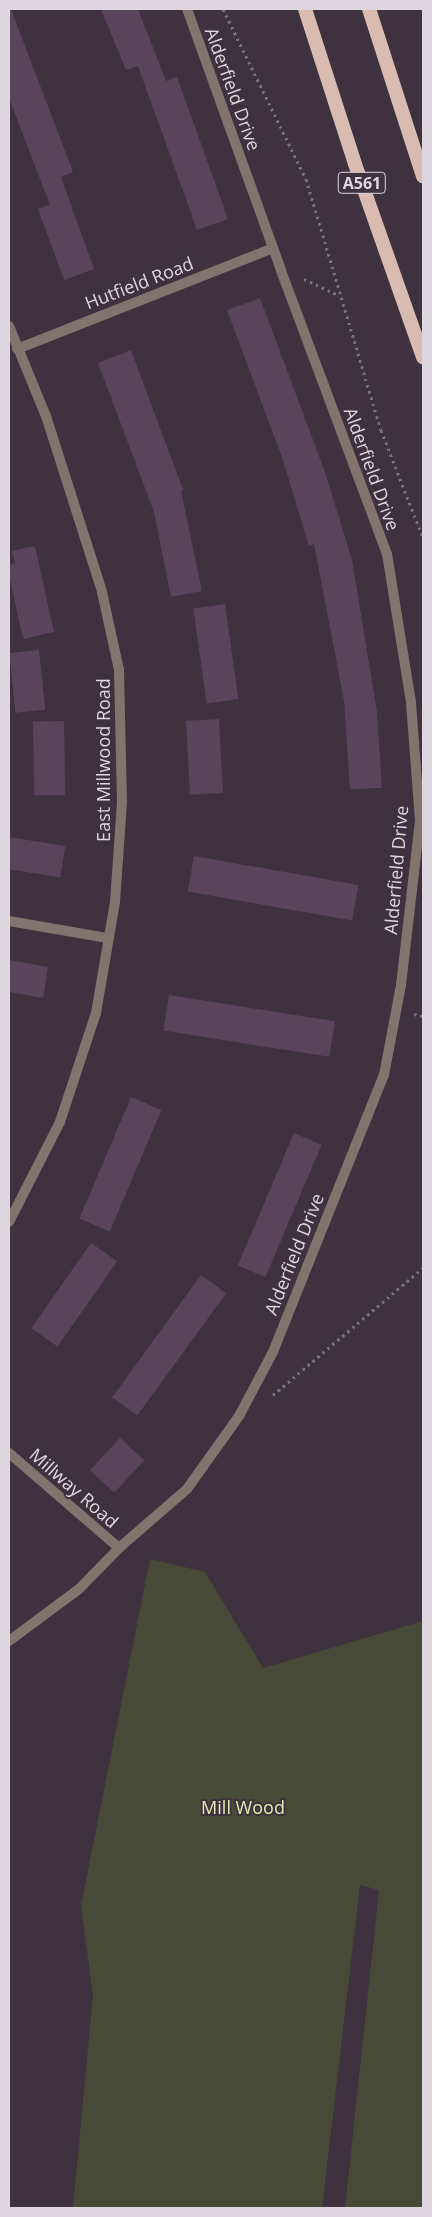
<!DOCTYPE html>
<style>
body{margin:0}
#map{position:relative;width:432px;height:2217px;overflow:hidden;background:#3d323e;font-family:"Open Sans",sans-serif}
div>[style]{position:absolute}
.green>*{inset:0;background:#474a37}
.building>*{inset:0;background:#58455a;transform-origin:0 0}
.path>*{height:3px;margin-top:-1.5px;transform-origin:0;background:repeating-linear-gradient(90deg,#7b717c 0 2.5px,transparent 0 6.5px)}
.minor>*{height:10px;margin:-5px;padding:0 5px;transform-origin:5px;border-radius:5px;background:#81736e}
.trunk>*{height:14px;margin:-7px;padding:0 7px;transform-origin:7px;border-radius:7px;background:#dabbb0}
span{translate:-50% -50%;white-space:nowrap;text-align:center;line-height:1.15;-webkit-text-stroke:4px #3d323e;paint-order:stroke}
.shield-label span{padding:1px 4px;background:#3d323e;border:1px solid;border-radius:4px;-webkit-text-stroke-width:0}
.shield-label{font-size:16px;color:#ded7df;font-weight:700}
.street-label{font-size:18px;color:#ded7df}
.park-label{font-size:18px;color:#e1eab3}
.frame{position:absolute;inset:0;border:10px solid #ded7df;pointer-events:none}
</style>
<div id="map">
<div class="green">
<i style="clip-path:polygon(150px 1559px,205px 1572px,263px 1668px,423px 1621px,423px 2208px,345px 2208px,379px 1890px,360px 1885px,322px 2208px,73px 2208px,93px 1995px,81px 1906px)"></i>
</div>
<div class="building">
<i style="clip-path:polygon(9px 9px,11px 9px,73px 172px,61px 177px,94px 269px,64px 280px,38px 209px,50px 205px,9px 98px)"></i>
<i style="clip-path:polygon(101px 9px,138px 9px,166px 81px,177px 77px,228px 219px,197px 230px,138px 66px,126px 70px)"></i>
<i style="clip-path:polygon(260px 298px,325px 472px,352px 560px,377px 712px,382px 788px,350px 789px,344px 701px,314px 544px,309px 546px,282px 457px,227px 310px)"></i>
<i style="clip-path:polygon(131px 350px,183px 490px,181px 491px,202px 591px,171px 597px,154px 512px,98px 363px)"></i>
<i style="clip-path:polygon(35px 546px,54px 632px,23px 639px,9px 575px,9px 565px,15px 563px,12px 551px)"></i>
<i style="left:225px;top:604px;width:96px;height:32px;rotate:82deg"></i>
<i style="left:39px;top:650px;width:60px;height:30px;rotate:84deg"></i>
<i style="left:219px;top:719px;width:74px;height:33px;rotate:87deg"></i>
<i style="left:64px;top:721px;width:74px;height:31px;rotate:89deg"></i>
<i style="left:9px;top:837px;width:57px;height:32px;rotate:9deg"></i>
<i style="left:194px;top:856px;width:167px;height:36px;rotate:10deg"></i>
<i style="clip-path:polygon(9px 960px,48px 967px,43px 998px,9px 992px)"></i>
<i style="left:169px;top:995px;width:168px;height:36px;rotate:9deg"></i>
<i style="left:131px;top:1097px;width:33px;height:132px;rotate:23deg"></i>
<i style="left:294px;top:1133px;width:30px;height:144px;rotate:23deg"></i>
<i style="left:91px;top:1243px;width:32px;height:104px;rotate:35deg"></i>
<i style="left:201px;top:1275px;width:31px;height:151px;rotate:36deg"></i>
<i style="left:120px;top:1438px;width:33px;height:44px;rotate:43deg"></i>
</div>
<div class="path">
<i style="left:223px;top:9px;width:189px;rotate:64deg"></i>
<i style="left:306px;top:179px;width:262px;rotate:73.4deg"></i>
<i style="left:381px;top:430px;width:116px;rotate:68.7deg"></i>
<i style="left:304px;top:279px;width:38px;rotate:25deg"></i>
<i style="left:414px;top:1014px;width:9px;rotate:13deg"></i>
<i style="left:273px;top:1395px;width:197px;rotate:-40.3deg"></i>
</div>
<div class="minor">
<i style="left:9px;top:326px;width:97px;rotate:67.7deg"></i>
<i style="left:46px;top:416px;width:185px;rotate:72.3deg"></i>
<i style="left:102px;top:592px;width:80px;rotate:77.7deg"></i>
<i style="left:119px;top:670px;width:132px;rotate:88.7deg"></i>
<i style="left:122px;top:802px;width:100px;rotate:94deg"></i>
<i style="left:115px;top:902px;width:113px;rotate:99.7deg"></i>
<i style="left:96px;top:1013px;width:115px;rotate:108.3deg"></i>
<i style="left:60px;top:1122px;width:112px;rotate:117deg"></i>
<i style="left:17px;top:349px;width:275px;rotate:-21.5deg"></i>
<i style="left:9px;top:921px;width:99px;rotate:9.8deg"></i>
<i style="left:9px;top:1453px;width:145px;rotate:40.8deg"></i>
<i style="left:9px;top:1641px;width:87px;rotate:-36.6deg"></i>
<i style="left:79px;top:1589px;width:57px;rotate:-45.7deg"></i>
<i style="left:119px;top:1548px;width:90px;rotate:-40.9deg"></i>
<i style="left:187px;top:1489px;width:90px;rotate:-54.5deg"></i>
<i style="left:239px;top:1416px;width:72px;rotate:-62deg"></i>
<i style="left:273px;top:1352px;width:298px;rotate:-68.2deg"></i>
<i style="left:384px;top:1075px;width:92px;rotate:-79.3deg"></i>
<i style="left:401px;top:985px;width:166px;rotate:-83.4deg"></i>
<i style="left:420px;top:820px;width:118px;rotate:-94.4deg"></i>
<i style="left:411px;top:702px;width:150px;rotate:-99.2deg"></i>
<i style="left:387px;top:554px;width:303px;rotate:-110.5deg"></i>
<i style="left:281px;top:270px;width:277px;rotate:-109.8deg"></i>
</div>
<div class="trunk">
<i style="left:305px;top:9px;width:163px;rotate:72.1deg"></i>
<i style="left:355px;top:164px;width:205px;rotate:70.6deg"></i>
<i style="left:369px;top:9px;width:176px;rotate:72.1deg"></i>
</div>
<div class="shield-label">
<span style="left:362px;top:183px">A561</span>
</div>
<div class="street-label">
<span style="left:233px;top:89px;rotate:70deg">Alderfield Drive</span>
<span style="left:139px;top:283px;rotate:-21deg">Hutfield Road</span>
<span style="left:372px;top:469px;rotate:70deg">Alderfield Drive</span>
<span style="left:103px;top:760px;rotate:-90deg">East Millwood Road</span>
<span style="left:396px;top:870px;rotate:-85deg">Alderfield Drive</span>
<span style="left:294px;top:1254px;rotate:-68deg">Alderfield Drive</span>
<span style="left:74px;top:1488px;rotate:41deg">Millway Road</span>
</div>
<div class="park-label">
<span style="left:243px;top:1807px">Mill Wood</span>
</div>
<div class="frame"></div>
</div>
